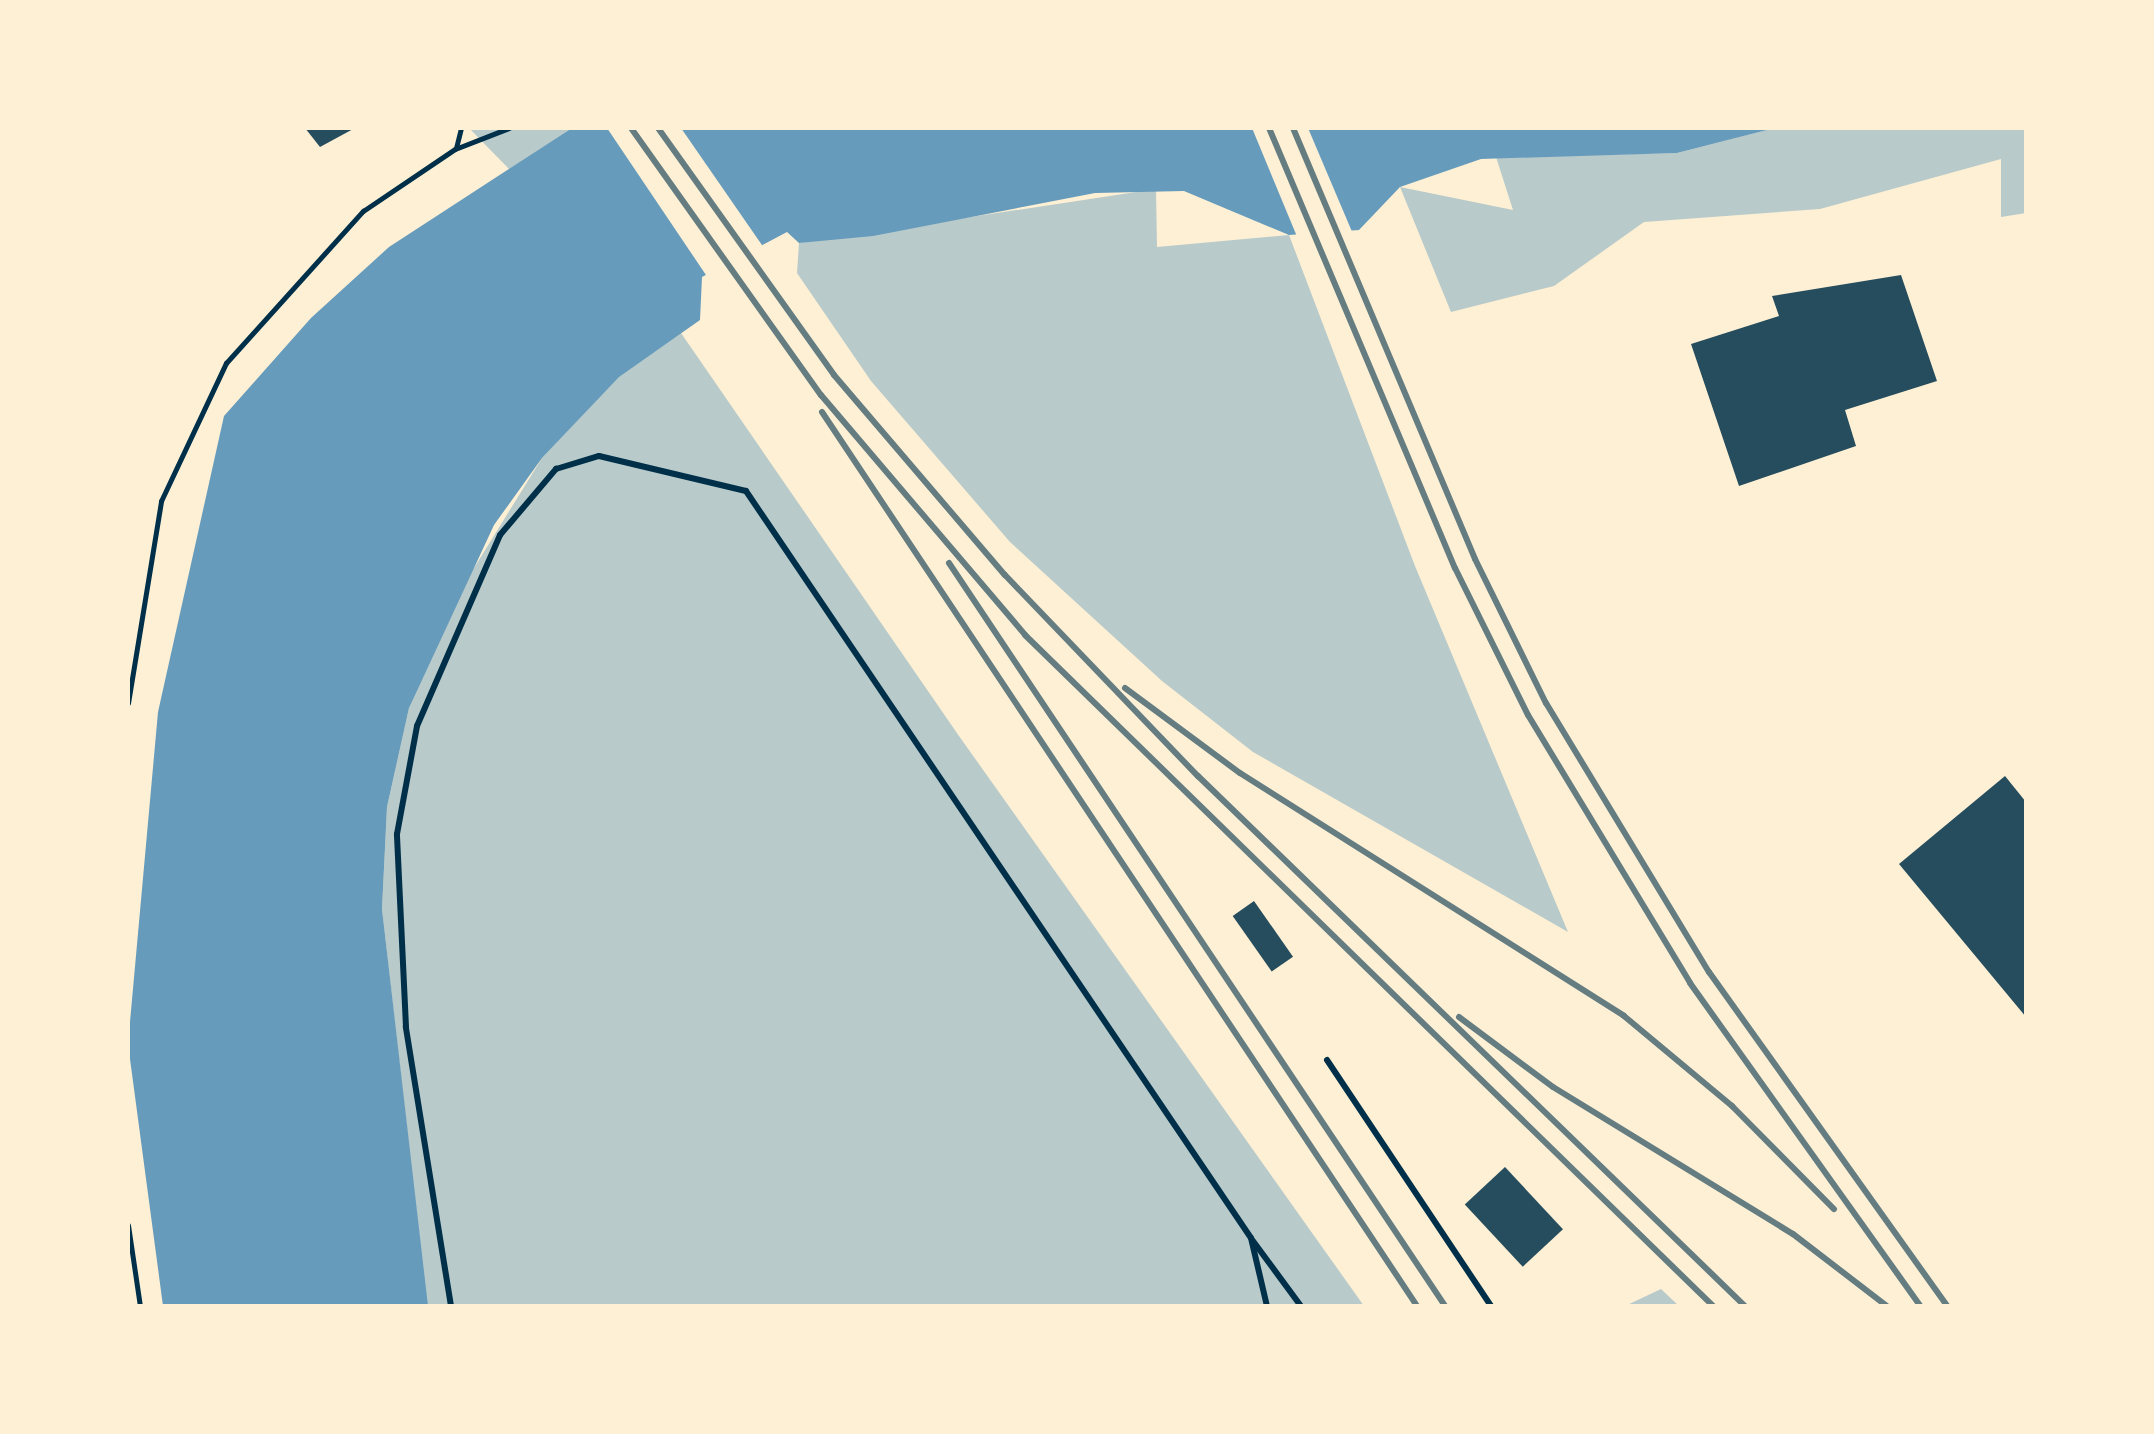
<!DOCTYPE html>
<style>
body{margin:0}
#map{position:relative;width:2154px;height:1434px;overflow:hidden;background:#fdf0d5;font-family:"Work Sans",sans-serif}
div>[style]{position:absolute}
.green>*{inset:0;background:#b9caca}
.water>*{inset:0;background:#669bbc}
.pier>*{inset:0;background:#fdf0d5}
.building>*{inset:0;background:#264d5e;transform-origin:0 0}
.path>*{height:5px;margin:-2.5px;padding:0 2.5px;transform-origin:2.5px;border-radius:2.5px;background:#003049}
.service>*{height:6px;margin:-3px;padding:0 3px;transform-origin:3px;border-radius:3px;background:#003049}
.rail>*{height:6px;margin:-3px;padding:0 3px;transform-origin:3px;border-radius:3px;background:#657d81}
span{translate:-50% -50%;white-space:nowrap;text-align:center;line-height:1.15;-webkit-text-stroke:6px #fdf0d5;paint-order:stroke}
.frame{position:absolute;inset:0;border:130px solid #fdf0d5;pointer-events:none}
</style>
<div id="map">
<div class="green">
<i style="clip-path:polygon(469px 128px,572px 128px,509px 169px)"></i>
<i style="clip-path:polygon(1775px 128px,2026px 128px,2026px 213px,2001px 217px,2001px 159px,1820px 209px,1644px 222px,1554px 286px,1451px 312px,1400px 187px,1513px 210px,1496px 157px,1677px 153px)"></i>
<i style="clip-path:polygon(1156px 189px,1157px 247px,1289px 235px,1415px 566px,1568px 932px,1253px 752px,1162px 681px,1010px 542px,871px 381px,797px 273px,799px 243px)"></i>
<i style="clip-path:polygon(681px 333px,959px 736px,1364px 1306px,427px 1306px,382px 909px,387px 807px,409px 708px,453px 602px,542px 458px,619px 376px)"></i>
<i style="clip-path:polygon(1661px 1289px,1679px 1306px,1625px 1306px)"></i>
</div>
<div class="water">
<i style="clip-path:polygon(572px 128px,1775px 128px,1677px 153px,1481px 159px,1400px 187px,1359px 230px,1289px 235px,1184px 191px,1095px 193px,873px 236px,799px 243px,787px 232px,702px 277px,700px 320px,619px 377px,542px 458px,494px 525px,409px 708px,387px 807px,382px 909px,428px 1306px,163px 1306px,128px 1044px,158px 712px,224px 416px,311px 318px,389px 247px)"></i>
</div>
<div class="pier">
<i style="clip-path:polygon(607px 128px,681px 128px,764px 248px,708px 278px)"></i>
<i style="clip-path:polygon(1252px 128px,1308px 128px,1353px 234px,1298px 239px)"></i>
</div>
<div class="building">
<i style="clip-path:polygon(305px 128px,355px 128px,320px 147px)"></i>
<i style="clip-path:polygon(1901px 275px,1937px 381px,1845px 410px,1856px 446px,1739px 486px,1691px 344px,1779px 316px,1772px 296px)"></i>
<i style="clip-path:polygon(2005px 776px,2026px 802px,2026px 1017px,1899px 864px)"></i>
<i style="left:1254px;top:901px;width:68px;height:26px;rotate:55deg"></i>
<i style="left:1505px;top:1167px;width:85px;height:55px;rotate:47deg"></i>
</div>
<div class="path">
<i style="left:456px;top:148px;width:21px;rotate:-76deg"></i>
<i style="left:128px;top:703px;width:205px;rotate:-80.7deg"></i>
<i style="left:161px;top:501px;width:153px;rotate:-64.8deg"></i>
<i style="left:226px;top:363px;width:205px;rotate:-48deg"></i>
<i style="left:363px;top:211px;width:111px;rotate:-34deg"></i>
<i style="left:455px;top:149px;width:58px;rotate:-21.3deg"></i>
<i style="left:128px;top:1225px;width:82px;rotate:81.6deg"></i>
</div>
<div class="service">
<i style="left:1327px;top:1060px;width:296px;rotate:56.3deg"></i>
<i style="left:1253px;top:1241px;width:81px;rotate:53.6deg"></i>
<i style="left:451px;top:1306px;width:283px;rotate:-99.2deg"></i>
<i style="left:406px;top:1027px;width:193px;rotate:-92.7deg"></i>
<i style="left:397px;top:834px;width:110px;rotate:-79.5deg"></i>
<i style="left:417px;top:726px;width:208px;rotate:-66.5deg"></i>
<i style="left:500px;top:535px;width:87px;rotate:-49.7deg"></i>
<i style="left:556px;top:469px;width:45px;rotate:-16.8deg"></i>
<i style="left:599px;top:456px;width:151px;rotate:13.4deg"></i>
<i style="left:746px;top:491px;width:902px;rotate:55.94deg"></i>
<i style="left:1251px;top:1238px;width:70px;rotate:76.8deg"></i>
</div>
<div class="rail">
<i style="left:631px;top:128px;width:328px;rotate:54.6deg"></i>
<i style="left:821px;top:395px;width:315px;rotate:49.6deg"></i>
<i style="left:1025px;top:635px;width:961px;rotate:44.28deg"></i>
<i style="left:658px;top:128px;width:303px;rotate:54.5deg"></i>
<i style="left:834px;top:375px;width:263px;rotate:49.5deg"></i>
<i style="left:1005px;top:575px;width:279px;rotate:46.2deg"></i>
<i style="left:1198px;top:776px;width:762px;rotate:44.1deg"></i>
<i style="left:1269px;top:128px;width:478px;rotate:67.1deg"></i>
<i style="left:1455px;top:568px;width:164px;rotate:63.6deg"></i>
<i style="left:1528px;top:715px;width:313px;rotate:58.8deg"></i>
<i style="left:1690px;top:983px;width:397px;rotate:54.5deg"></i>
<i style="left:1293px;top:128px;width:468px;rotate:67.1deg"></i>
<i style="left:1475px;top:559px;width:161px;rotate:63.8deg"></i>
<i style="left:1546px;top:703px;width:315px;rotate:58.8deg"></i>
<i style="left:1709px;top:972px;width:410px;rotate:54.5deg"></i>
<i style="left:822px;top:412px;width:1074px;rotate:56.35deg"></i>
<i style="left:949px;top:563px;width:893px;rotate:56.27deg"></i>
<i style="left:1125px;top:688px;width:143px;rotate:36.5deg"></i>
<i style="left:1240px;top:773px;width:454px;rotate:32.3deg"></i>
<i style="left:1624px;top:1016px;width:141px;rotate:39.8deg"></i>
<i style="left:1732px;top:1106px;width:145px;rotate:45.3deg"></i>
<i style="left:1459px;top:1017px;width:117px;rotate:36.7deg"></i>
<i style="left:1553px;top:1087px;width:281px;rotate:31.5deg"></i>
<i style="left:1793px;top:1234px;width:118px;rotate:37.5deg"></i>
</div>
<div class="frame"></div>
</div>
